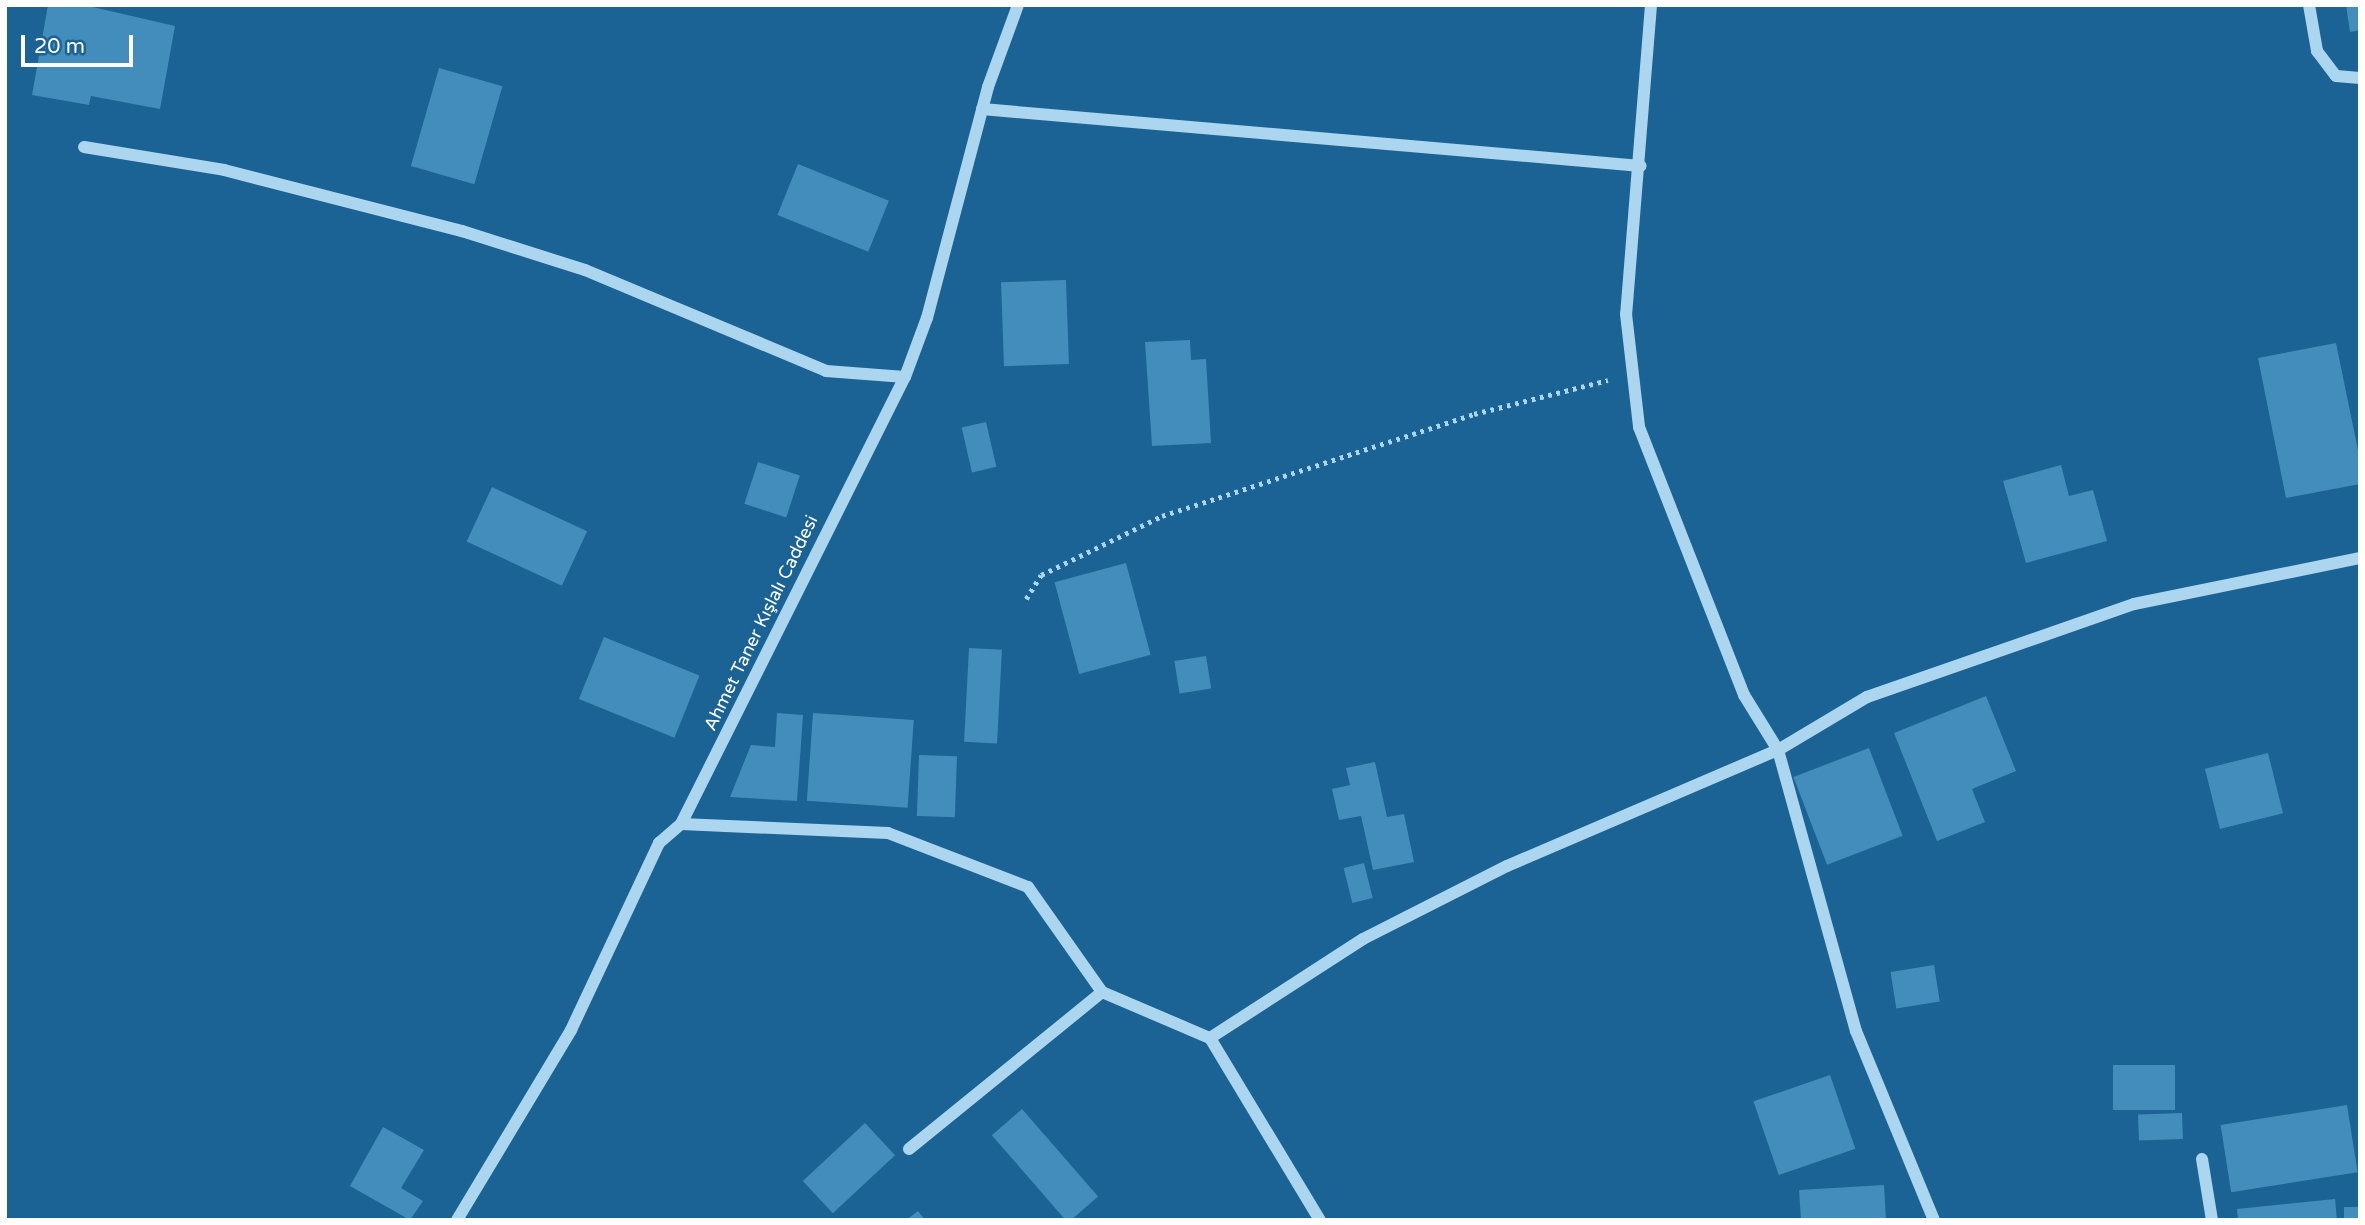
<!DOCTYPE html>
<meta charset="utf-8">
<style>
body{margin:0}
#map{position:relative;width:2365px;height:1225px;overflow:hidden;background:#1a6394;font-family:"Varela Round",sans-serif}
div>[style]{position:absolute}
.building>*{inset:0;background:#438dbc;transform-origin:0 0}
.path>*{height:4.5px;margin-top:-2.25px;transform-origin:0;background:repeating-linear-gradient(90deg,#acd5f0 0 3.5px,transparent 0 8.5px)}
.minor>*{height:12px;margin:-6px;padding:0 6px;transform-origin:6px;border-radius:6px;background:#acd5f0}
span{translate:-50% -50%;white-space:nowrap;text-align:center;line-height:1.15;-webkit-text-stroke:5px #1a6394;paint-order:stroke}
.street-label{font-size:18px;color:#fff}
.frame{position:absolute;inset:0;border:7px solid #fff;pointer-events:none}
.scale{position:absolute;left:21px;top:35px;width:112px;height:32px;box-sizing:border-box;border:4px solid #fff;border-top:0;padding-left:9px;font-size:21px;line-height:24px;white-space:nowrap;color:#fff;-webkit-text-stroke:5px #1a6394;paint-order:stroke}
</style>
<div id="map">
<div class="building">
<i style="clip-path:polygon(48px 5px,84px 5px,175px 26px,160px 109px,91px 96px,89px 105px,32px 95px)"></i>
<i style="clip-path:polygon(2346px 5px,2360px 5px,2360px 30px,2350px 32px)"></i>
<i style="left:439px;top:68px;width:66px;height:102px;rotate:16deg"></i>
<i style="left:798px;top:164px;width:98px;height:55px;rotate:22deg"></i>
<i style="left:1066px;top:280px;width:84px;height:65px;rotate:88deg"></i>
<i style="clip-path:polygon(1190px 340px,1191px 360px,1206px 359px,1211px 443px,1152px 446px,1145px 342px)"></i>
<i style="clip-path:polygon(2336px 343px,2360px 460px,2360px 484px,2286px 498px,2258px 358px)"></i>
<i style="left:986px;top:422px;width:46px;height:25px;rotate:77deg"></i>
<i style="left:758px;top:462px;width:44px;height:44px;rotate:18deg"></i>
<i style="clip-path:polygon(2061px 465px,2069px 496px,2093px 490px,2107px 541px,2026px 563px,2003px 481px)"></i>
<i style="left:492px;top:487px;width:105px;height:60px;rotate:25deg"></i>
<i style="left:1126px;top:563px;width:95px;height:74px;rotate:75deg"></i>
<i style="left:604px;top:637px;width:103px;height:67px;rotate:22deg"></i>
<i style="left:969px;top:648px;width:33px;height:94px;rotate:3deg"></i>
<i style="left:1206px;top:656px;width:33px;height:32px;rotate:81deg"></i>
<i style="clip-path:polygon(1986px 696px,2016px 771px,1972px 789px,1985px 822px,1937px 841px,1894px 733px)"></i>
<i style="clip-path:polygon(777px 713px,803px 715px,797px 801px,730px 797px,751px 745px,775px 747px)"></i>
<i style="left:813px;top:713px;width:101px;height:88px;rotate:4deg"></i>
<i style="left:1869px;top:748px;width:94px;height:81px;rotate:69deg"></i>
<i style="left:2268px;top:753px;width:62px;height:65px;rotate:76deg"></i>
<i style="left:919px;top:755px;width:38px;height:61px;rotate:2deg"></i>
<i style="clip-path:polygon(1375px 762px,1387px 817px,1404px 814px,1414px 862px,1373px 870px,1361px 816px,1339px 820px,1332px 789px,1350px 785px,1346px 768px)"></i>
<i style="left:1364px;top:863px;width:36px;height:21px;rotate:76deg"></i>
<i style="left:1934px;top:965px;width:37px;height:44px;rotate:81deg"></i>
<i style="left:2113px;top:1065px;width:62px;height:45px"></i>
<i style="left:1830px;top:1075px;width:78px;height:81px;rotate:71deg"></i>
<i style="left:2347px;top:1105px;width:68px;height:128px;rotate:81deg"></i>
<i style="left:1022px;top:1109px;width:116px;height:40px;rotate:49deg"></i>
<i style="left:2182px;top:1113px;width:26px;height:44px;rotate:88deg"></i>
<i style="left:865px;top:1123px;width:44px;height:85px;rotate:47deg"></i>
<i style="clip-path:polygon(383px 1127px,424px 1150px,401px 1188px,423px 1201px,410px 1220px,350px 1186px)"></i>
<i style="clip-path:polygon(1884px 1185px,1886px 1220px,1801px 1220px,1799px 1190px)"></i>
<i style="clip-path:polygon(2335px 1199px,2337px 1220px,2238px 1220px,2237px 1209px)"></i>
<i style="left:2360px;top:1207px;width:13px;height:16px;rotate:90deg"></i>
<i style="clip-path:polygon(918px 1211px,925px 1220px,906px 1220px)"></i>
</div>
<div class="path">
<i style="left:1026px;top:599px;width:28px;rotate:-58deg"></i>
<i style="left:1041px;top:575px;width:135px;rotate:-26deg"></i>
<i style="left:1162px;top:516px;width:328px;rotate:-18.1deg"></i>
<i style="left:1474px;top:414px;width:138px;rotate:-14.2deg"></i>
</div>
<div class="minor">
<i style="left:1651px;top:5px;width:310px;rotate:94.6deg"></i>
<i style="left:1626px;top:314px;width:114px;rotate:83.4deg"></i>
<i style="left:1639px;top:427px;width:288px;rotate:68.6deg"></i>
<i style="left:1744px;top:695px;width:65px;rotate:58.3deg"></i>
<i style="left:1778px;top:750px;width:292px;rotate:74.5deg"></i>
<i style="left:1856px;top:1031px;width:204px;rotate:67.6deg"></i>
<i style="left:2309px;top:5px;width:47px;rotate:80.1deg"></i>
<i style="left:2317px;top:51px;width:31px;rotate:53deg"></i>
<i style="left:2336px;top:76px;width:24px;rotate:5deg"></i>
<i style="left:982px;top:109px;width:661px;rotate:4.94deg"></i>
<i style="left:84px;top:147px;width:142px;rotate:9.3deg"></i>
<i style="left:224px;top:170px;width:246px;rotate:14.4deg"></i>
<i style="left:462px;top:231px;width:129px;rotate:17.6deg"></i>
<i style="left:585px;top:270px;width:261px;rotate:22.7deg"></i>
<i style="left:826px;top:371px;width:79px;rotate:4.3deg"></i>
<i style="left:681px;top:824px;width:207px;rotate:2.5deg"></i>
<i style="left:888px;top:833px;width:150px;rotate:21.1deg"></i>
<i style="left:1028px;top:887px;width:128px;rotate:54.8deg"></i>
<i style="left:1102px;top:992px;width:117px;rotate:23.1deg"></i>
<i style="left:1210px;top:1038px;width:213px;rotate:58.9deg"></i>
<i style="left:1210px;top:1038px;width:182px;rotate:-32.9deg"></i>
<i style="left:1363px;top:939px;width:161px;rotate:-26.9deg"></i>
<i style="left:1507px;top:866px;width:295px;rotate:-23.2deg"></i>
<i style="left:1778px;top:750px;width:104px;rotate:-30.8deg"></i>
<i style="left:1867px;top:697px;width:283px;rotate:-19.2deg"></i>
<i style="left:2134px;top:604px;width:231px;rotate:-11.5deg"></i>
<i style="left:909px;top:1149px;width:249px;rotate:-39.1deg"></i>
<i style="left:2202px;top:1159px;width:62px;rotate:80.7deg"></i>
<i style="left:457px;top:1220px;width:222px;rotate:-59deg"></i>
<i style="left:571px;top:1030px;width:207px;rotate:-64.8deg"></i>
<i style="left:659px;top:843px;width:29px;rotate:-41deg"></i>
<i style="left:681px;top:824px;width:500px;rotate:-63.4deg"></i>
<i style="left:905px;top:377px;width:63px;rotate:-69.6deg"></i>
<i style="left:927px;top:318px;width:239px;rotate:-75.2deg"></i>
<i style="left:988px;top:87px;width:87px;rotate:-69.9deg"></i>
</div>
<div class="street-label">
<span style="left:761px;top:623px;rotate:-64deg">Ahmet Taner Kışlalı Caddesi</span>
</div>
<div class="frame"></div>
<div class="scale">20 m</div>
</div>
